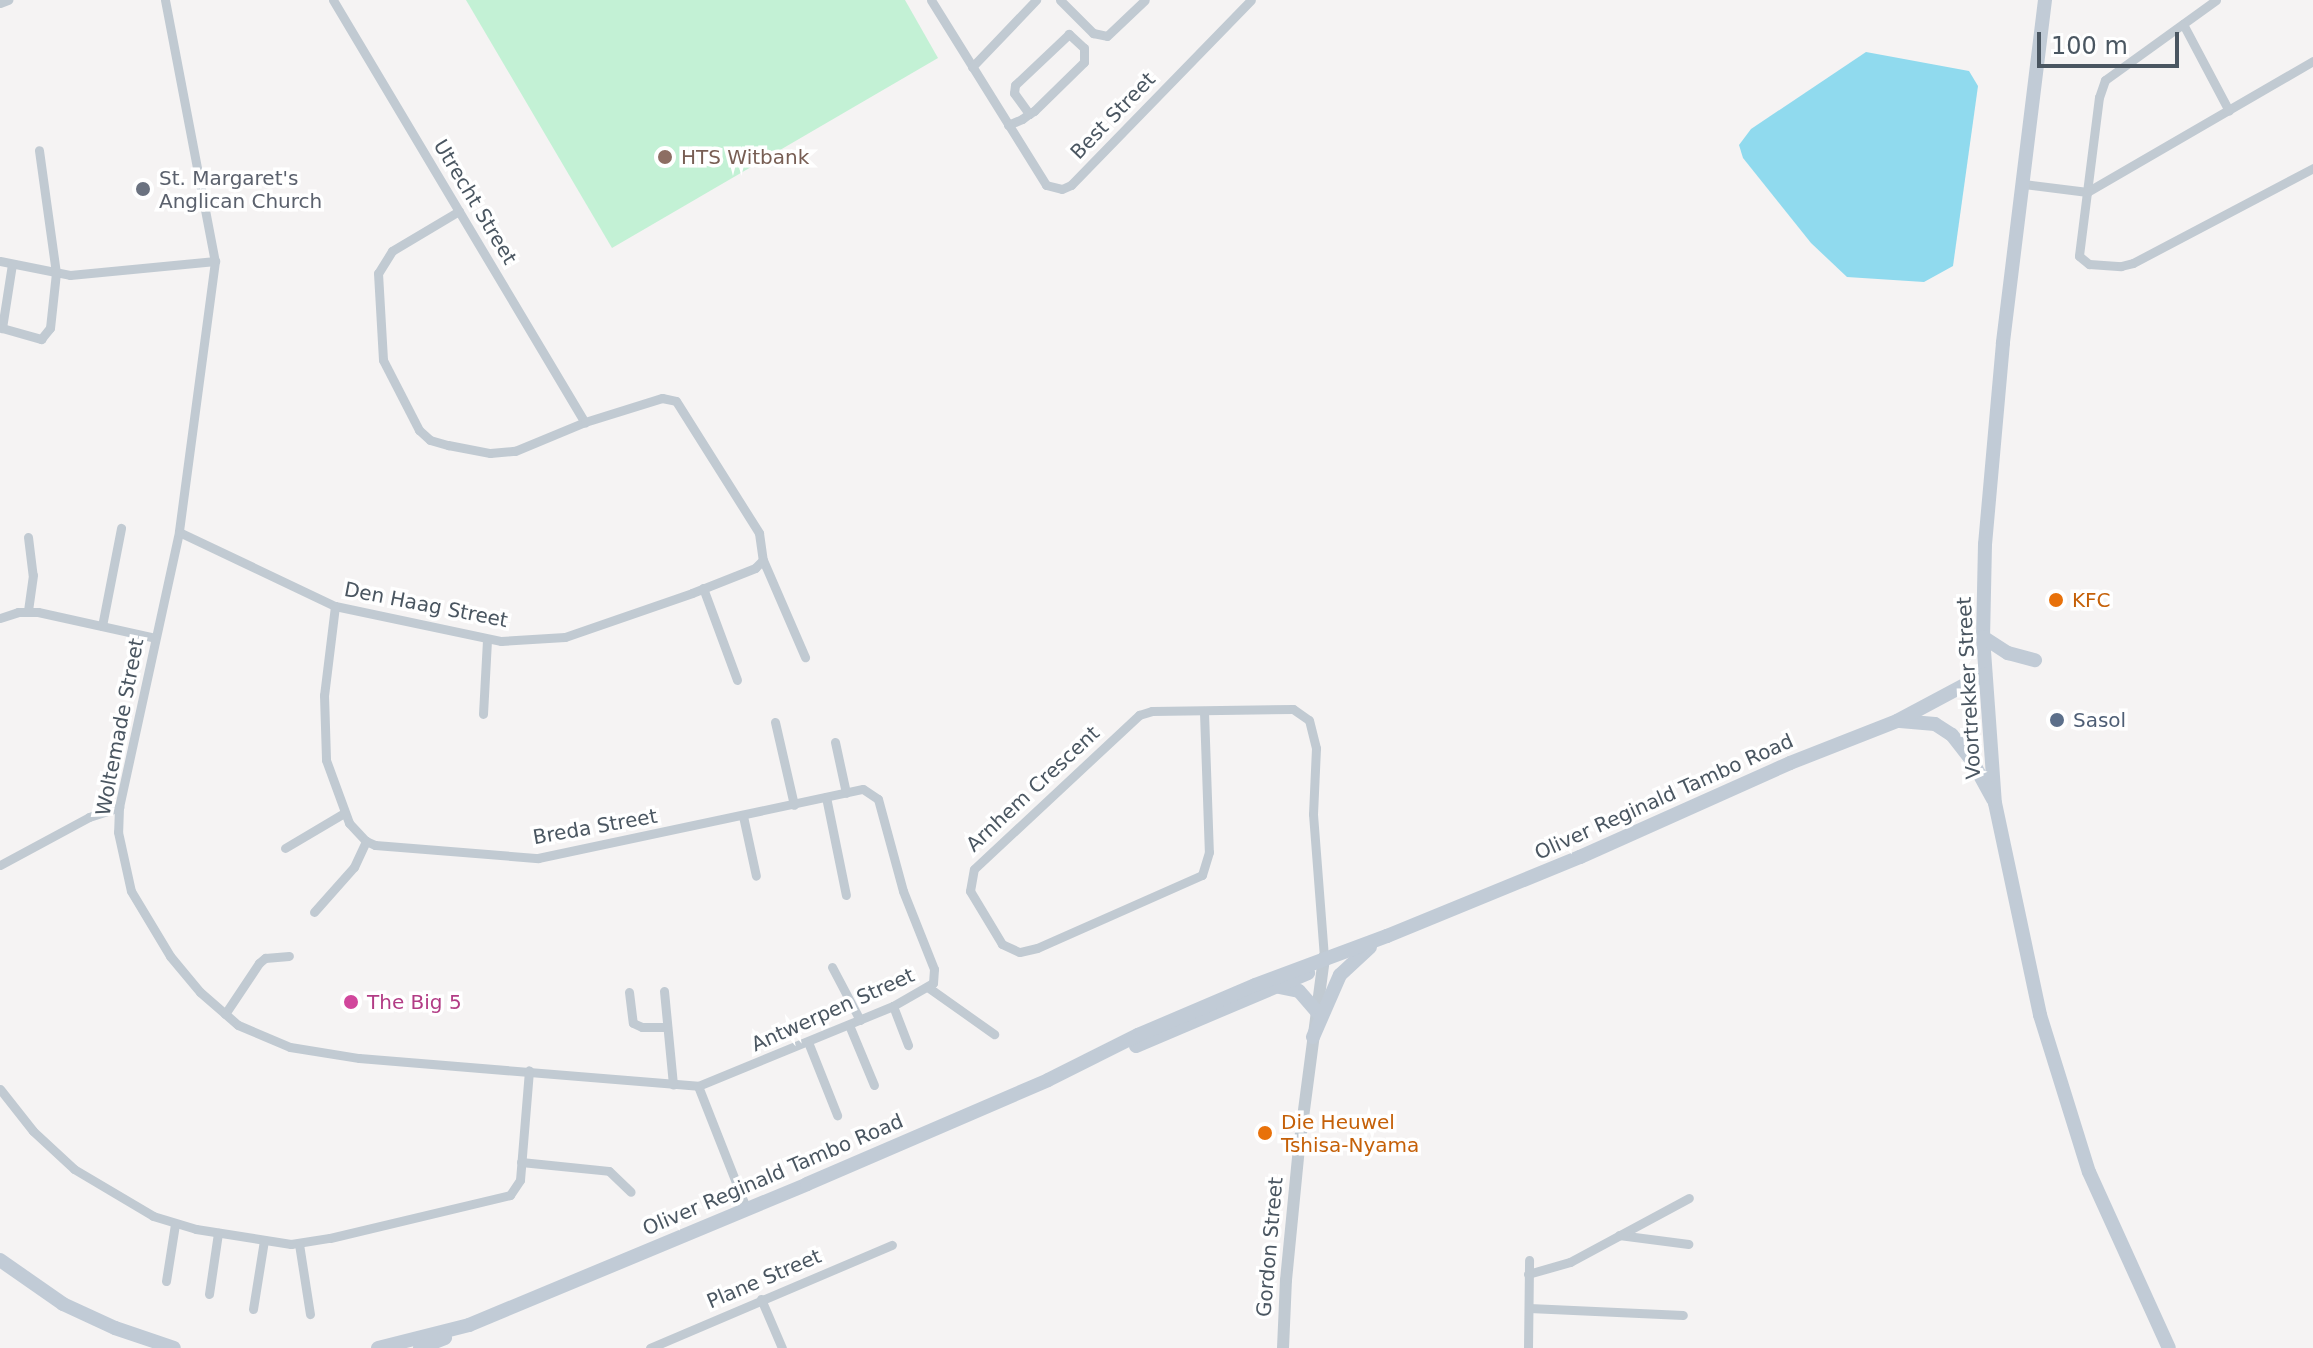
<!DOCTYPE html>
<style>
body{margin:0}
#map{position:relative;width:2313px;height:1348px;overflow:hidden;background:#f5f3f3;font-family:"DejaVu Sans",sans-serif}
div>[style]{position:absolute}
.green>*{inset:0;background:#c3f1d5}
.water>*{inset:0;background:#90daee}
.minor>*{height:9px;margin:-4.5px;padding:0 4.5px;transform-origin:4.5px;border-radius:4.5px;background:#c1cad2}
.tertiary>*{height:12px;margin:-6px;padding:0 6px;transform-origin:6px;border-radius:6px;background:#c1cad2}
.secondary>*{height:14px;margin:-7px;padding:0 7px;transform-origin:7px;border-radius:7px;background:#c1cbd6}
.dots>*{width:22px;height:22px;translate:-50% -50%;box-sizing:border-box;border:4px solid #fff;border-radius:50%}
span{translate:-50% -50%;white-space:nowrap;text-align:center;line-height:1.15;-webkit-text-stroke:7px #fff;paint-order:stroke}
.street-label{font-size:20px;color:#4a5661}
.education-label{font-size:20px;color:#785e54}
.left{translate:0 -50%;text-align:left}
.worship-label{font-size:20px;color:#5b616d}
.food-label{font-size:20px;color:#c56008}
.service-label{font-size:20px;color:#4e5e75}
.hotel-label{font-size:20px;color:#b23c85}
.scale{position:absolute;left:2037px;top:32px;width:142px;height:36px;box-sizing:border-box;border:4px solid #4a5661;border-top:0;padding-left:10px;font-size:24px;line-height:28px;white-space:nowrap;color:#4a5661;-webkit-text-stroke:6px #fff;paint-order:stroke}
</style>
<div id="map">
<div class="green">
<i style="clip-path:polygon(466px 0,905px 0,938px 58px,612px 248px)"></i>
</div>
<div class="water">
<i style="clip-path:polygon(1866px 52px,1969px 71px,1978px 86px,1953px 266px,1924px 282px,1847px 277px,1811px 243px,1743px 158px,1739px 145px,1751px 129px)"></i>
</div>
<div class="minor">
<i style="left:165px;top:0;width:266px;rotate:79.2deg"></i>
<i style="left:215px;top:261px;width:273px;rotate:97.6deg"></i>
<i style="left:179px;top:532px;width:281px;rotate:102.3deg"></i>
<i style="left:119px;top:807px;width:25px;rotate:92deg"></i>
<i style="left:118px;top:832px;width:60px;rotate:77.6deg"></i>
<i style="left:131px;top:891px;width:76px;rotate:59deg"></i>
<i style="left:170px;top:956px;width:47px;rotate:50.2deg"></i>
<i style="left:200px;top:992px;width:50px;rotate:41deg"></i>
<i style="left:238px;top:1025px;width:56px;rotate:22.9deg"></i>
<i style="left:290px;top:1047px;width:70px;rotate:9.1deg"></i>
<i style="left:359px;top:1058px;width:340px;rotate:4.7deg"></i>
<i style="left:698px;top:1086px;width:131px;rotate:68.5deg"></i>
<i style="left:333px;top:0;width:492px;rotate:59.2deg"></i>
<i style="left:931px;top:0;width:218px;rotate:58.1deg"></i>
<i style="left:1046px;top:185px;width:16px;rotate:14deg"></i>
<i style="left:1062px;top:189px;width:10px;rotate:-24deg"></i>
<i style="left:1071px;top:185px;width:258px;rotate:-45.8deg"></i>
<i style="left:1060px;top:0;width:47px;rotate:45deg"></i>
<i style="left:1093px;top:33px;width:14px;rotate:12deg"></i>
<i style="left:1107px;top:36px;width:52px;rotate:-43.5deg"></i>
<i style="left:2216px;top:0;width:137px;rotate:144.2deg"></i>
<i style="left:2105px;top:80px;width:18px;rotate:109deg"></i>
<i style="left:2099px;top:97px;width:160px;rotate:97.2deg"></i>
<i style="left:2079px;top:256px;width:13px;rotate:39deg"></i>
<i style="left:2089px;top:264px;width:32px;rotate:4deg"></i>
<i style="left:2121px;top:266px;width:12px;rotate:-14deg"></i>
<i style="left:2133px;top:263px;width:204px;rotate:-27.8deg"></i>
<i style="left:0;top:3px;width:9px;rotate:-21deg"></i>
<i style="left:2183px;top:24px;width:98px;rotate:62.1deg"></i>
<i style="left:972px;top:67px;width:93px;rotate:-46.3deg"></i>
<i style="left:1008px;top:125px;width:15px;rotate:-23deg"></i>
<i style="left:1022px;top:119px;width:9px;rotate:-36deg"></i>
<i style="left:1029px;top:114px;width:6px;rotate:-31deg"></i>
<i style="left:1034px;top:111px;width:70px;rotate:-44.4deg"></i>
<i style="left:1084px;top:62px;width:14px;rotate:-90deg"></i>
<i style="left:1084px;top:48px;width:21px;rotate:-137deg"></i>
<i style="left:1069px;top:34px;width:74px;rotate:136.6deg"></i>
<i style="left:1015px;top:85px;width:8px;rotate:97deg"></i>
<i style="left:1014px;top:93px;width:26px;rotate:54deg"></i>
<i style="left:2024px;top:184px;width:64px;rotate:7.2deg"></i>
<i style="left:2087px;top:192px;width:261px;rotate:-30.1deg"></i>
<i style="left:459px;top:211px;width:78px;rotate:149.2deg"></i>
<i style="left:392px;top:251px;width:26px;rotate:122deg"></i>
<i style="left:378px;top:273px;width:87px;rotate:86.7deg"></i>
<i style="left:383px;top:360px;width:79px;rotate:62.8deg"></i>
<i style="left:419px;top:430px;width:15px;rotate:42deg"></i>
<i style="left:430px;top:440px;width:19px;rotate:16deg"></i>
<i style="left:448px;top:445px;width:43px;rotate:10.8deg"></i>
<i style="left:490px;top:453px;width:25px;rotate:-5deg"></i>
<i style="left:515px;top:451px;width:76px;rotate:-22.5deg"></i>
<i style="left:585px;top:422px;width:81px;rotate:-17.3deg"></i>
<i style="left:662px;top:398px;width:14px;rotate:12deg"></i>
<i style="left:676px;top:401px;width:156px;rotate:57.8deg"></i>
<i style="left:759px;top:533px;width:27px;rotate:82deg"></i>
<i style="left:763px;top:560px;width:106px;rotate:66.6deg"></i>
<i style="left:0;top:261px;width:71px;rotate:11.3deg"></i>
<i style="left:70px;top:275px;width:146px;rotate:-5.5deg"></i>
<i style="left:12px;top:264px;width:65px;rotate:98.9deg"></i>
<i style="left:2px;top:328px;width:41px;rotate:15.8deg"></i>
<i style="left:41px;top:339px;width:14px;rotate:-51deg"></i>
<i style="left:50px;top:328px;width:55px;rotate:-83.8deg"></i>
<i style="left:56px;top:273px;width:124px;rotate:-97.9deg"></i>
<i style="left:179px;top:532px;width:173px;rotate:25.4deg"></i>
<i style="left:335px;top:606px;width:170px;rotate:11.9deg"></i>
<i style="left:501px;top:641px;width:64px;rotate:-3.6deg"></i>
<i style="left:565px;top:637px;width:134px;rotate:-19.1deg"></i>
<i style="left:692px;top:593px;width:68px;rotate:-21.6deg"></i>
<i style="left:755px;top:568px;width:11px;rotate:-45deg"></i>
<i style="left:28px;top:537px;width:38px;rotate:83deg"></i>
<i style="left:33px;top:575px;width:36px;rotate:98deg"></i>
<i style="left:703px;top:588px;width:98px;rotate:69.7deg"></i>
<i style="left:335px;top:606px;width:90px;rotate:97deg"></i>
<i style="left:324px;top:695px;width:65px;rotate:88.2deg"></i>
<i style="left:326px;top:760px;width:67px;rotate:69.9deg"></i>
<i style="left:349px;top:823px;width:25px;rotate:47deg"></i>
<i style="left:366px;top:841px;width:10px;rotate:24deg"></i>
<i style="left:375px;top:845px;width:164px;rotate:4.6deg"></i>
<i style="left:538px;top:858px;width:332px;rotate:-12deg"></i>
<i style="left:863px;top:789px;width:18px;rotate:34deg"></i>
<i style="left:878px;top:799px;width:95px;rotate:74.8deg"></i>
<i style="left:903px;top:891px;width:84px;rotate:68.3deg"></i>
<i style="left:934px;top:969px;width:14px;rotate:94deg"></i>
<i style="left:933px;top:983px;width:46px;rotate:150.1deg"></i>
<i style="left:893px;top:1006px;width:211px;rotate:157.7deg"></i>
<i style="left:0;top:618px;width:19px;rotate:-18deg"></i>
<i style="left:18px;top:612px;width:20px"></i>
<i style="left:38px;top:612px;width:120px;rotate:12.5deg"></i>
<i style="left:102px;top:626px;width:100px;rotate:-79deg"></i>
<i style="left:1204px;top:712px;width:140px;rotate:88deg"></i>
<i style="left:1209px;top:852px;width:24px;rotate:107deg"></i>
<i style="left:1202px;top:875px;width:180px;rotate:156.1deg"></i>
<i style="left:1037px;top:948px;width:18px;rotate:167deg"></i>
<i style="left:1019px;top:952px;width:19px;rotate:-155deg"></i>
<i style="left:1002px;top:944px;width:62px;rotate:-121.1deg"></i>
<i style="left:970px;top:891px;width:22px;rotate:-80deg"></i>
<i style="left:974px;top:869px;width:226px;rotate:-43deg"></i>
<i style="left:1139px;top:715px;width:14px;rotate:-17deg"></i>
<i style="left:1152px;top:711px;width:141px;rotate:-0.8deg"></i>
<i style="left:1293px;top:709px;width:19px;rotate:35deg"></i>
<i style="left:1309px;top:720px;width:29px;rotate:76deg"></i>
<i style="left:1316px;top:748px;width:66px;rotate:92.6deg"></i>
<i style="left:1313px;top:814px;width:143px;rotate:85.6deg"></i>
<i style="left:483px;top:714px;width:75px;rotate:-86.9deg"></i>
<i style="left:775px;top:722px;width:85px;rotate:77.1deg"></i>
<i style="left:835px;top:742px;width:52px;rotate:77.8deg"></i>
<i style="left:826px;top:797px;width:100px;rotate:78.5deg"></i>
<i style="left:743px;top:816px;width:61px;rotate:77.8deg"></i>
<i style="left:285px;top:848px;width:69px;rotate:-30.7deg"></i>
<i style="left:0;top:865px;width:101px;rotate:-28.3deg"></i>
<i style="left:89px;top:817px;width:32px;rotate:-18deg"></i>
<i style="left:314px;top:912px;width:60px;rotate:-48.4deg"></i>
<i style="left:354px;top:867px;width:29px;rotate:-65deg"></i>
<i style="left:832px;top:967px;width:60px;rotate:62.2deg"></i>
<i style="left:929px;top:988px;width:80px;rotate:35.3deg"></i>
<i style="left:664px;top:991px;width:94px;rotate:84.5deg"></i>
<i style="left:629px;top:992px;width:31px;rotate:83deg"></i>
<i style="left:633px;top:1023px;width:10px;rotate:24deg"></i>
<i style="left:642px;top:1027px;width:25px"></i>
<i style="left:893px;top:1006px;width:42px;rotate:69deg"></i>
<i style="left:225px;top:1014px;width:61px;rotate:-56.3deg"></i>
<i style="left:259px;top:963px;width:8px;rotate:-40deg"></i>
<i style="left:265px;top:958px;width:24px;rotate:-5deg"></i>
<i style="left:849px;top:1025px;width:65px;rotate:67.4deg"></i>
<i style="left:808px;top:1042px;width:79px;rotate:68.3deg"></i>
<i style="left:0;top:1089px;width:53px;rotate:51.8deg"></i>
<i style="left:33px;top:1131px;width:56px;rotate:42.8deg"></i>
<i style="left:74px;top:1169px;width:92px;rotate:30.7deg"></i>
<i style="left:153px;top:1216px;width:45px;rotate:16.8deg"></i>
<i style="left:196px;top:1229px;width:96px;rotate:9deg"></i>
<i style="left:291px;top:1244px;width:39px;rotate:-9deg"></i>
<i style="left:330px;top:1238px;width:185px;rotate:-13.4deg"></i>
<i style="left:510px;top:1195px;width:18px;rotate:-56deg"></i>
<i style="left:520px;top:1180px;width:110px;rotate:-85.3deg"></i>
<i style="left:521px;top:1162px;width:88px;rotate:5.8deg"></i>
<i style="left:609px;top:1171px;width:30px;rotate:44deg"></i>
<i style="left:1619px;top:1235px;width:70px;rotate:7.4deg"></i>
<i style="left:299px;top:1244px;width:71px;rotate:81.1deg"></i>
<i style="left:1528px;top:1274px;width:44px;rotate:-15.9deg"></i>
<i style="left:1570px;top:1262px;width:135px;rotate:-28.3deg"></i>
<i style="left:166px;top:1281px;width:58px;rotate:-81deg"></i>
<i style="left:209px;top:1294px;width:62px;rotate:-81.6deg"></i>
<i style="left:761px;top:1299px;width:53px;rotate:66.8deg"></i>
<i style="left:1529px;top:1308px;width:154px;rotate:2.6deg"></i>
<i style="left:253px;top:1309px;width:70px;rotate:-80.9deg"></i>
<i style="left:650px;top:1348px;width:263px;rotate:-23.1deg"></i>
<i style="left:1528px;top:1348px;width:88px;rotate:-89.3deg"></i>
</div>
<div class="tertiary">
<i style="left:1283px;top:1348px;width:68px;rotate:-87.5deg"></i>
<i style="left:1286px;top:1280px;width:133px;rotate:-84.4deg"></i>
<i style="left:1299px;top:1148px;width:193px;rotate:-82.5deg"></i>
</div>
<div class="secondary">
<i style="left:2045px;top:0;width:346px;rotate:97deg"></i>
<i style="left:2003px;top:343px;width:202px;rotate:95.1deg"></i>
<i style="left:1985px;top:544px;width:93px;rotate:91.2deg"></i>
<i style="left:1983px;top:637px;width:166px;rotate:85.9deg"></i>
<i style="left:1995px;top:803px;width:217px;rotate:78deg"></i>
<i style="left:2040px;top:1015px;width:164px;rotate:72.7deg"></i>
<i style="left:2089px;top:1172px;width:193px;rotate:65.6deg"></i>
<i style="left:1983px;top:637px;width:30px;rotate:33deg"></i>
<i style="left:2008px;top:653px;width:28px;rotate:15deg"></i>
<i style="left:1900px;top:721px;width:35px;rotate:5deg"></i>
<i style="left:1935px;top:724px;width:20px;rotate:33deg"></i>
<i style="left:1952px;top:735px;width:31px;rotate:52deg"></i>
<i style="left:1971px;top:759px;width:46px;rotate:61.2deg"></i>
<i style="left:1279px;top:987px;width:20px;rotate:11deg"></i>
<i style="left:1299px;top:991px;width:28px;rotate:49deg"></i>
<i style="left:1313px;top:1037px;width:68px;rotate:-66.5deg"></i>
<i style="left:1340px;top:975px;width:41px;rotate:-43deg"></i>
<i style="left:1136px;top:1046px;width:187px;rotate:-23deg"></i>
<i style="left:0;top:1260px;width:77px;rotate:34.9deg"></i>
<i style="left:63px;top:1304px;width:57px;rotate:24.8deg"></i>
<i style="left:115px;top:1328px;width:62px;rotate:18.7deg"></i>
<i style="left:378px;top:1348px;width:94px;rotate:-14.2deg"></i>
<i style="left:469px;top:1325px;width:366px;rotate:-22.6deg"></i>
<i style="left:807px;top:1184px;width:262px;rotate:-23.3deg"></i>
<i style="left:1048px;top:1080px;width:101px;rotate:-26.6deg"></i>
<i style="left:1138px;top:1035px;width:127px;rotate:-23.1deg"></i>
<i style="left:1255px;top:985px;width:141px;rotate:-20.4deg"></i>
<i style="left:1387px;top:936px;width:209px;rotate:-22.3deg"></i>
<i style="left:1580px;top:857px;width:230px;rotate:-24.1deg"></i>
<i style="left:1790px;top:763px;width:115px;rotate:-21.4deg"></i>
<i style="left:1897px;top:721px;width:100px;rotate:-28.1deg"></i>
<i style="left:420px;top:1348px;width:27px;rotate:-22deg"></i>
</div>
<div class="dots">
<i style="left:665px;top:157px;background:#8d6e63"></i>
<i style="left:143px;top:189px;background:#6b7280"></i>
<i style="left:2056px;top:600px;background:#e8710a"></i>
<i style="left:2057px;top:720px;background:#5c6f8a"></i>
<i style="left:351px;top:1002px;background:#d1479c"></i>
<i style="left:1265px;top:1133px;background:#e8710a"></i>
</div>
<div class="street-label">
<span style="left:1113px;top:116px;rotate:-46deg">Best Street</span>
<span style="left:475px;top:202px;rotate:59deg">Utrecht Street</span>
<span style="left:426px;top:605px;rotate:11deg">Den Haag Street</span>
<span style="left:1969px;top:688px;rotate:-93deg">Voortrekker Street</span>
<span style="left:120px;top:727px;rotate:-79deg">Woltemade Street</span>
<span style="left:1033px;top:789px;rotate:-43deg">Arnhem Crescent</span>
<span style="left:1664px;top:797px;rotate:-24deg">Oliver Reginald Tambo Road</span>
<span style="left:595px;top:827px;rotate:-10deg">Breda Street</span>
<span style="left:833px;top:1010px;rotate:-24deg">Antwerpen Street</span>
<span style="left:773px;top:1175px;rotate:-23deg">Oliver Reginald Tambo Road</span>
<span style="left:1270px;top:1247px;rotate:-85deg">Gordon Street</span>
<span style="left:764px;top:1279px;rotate:-23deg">Plane Street</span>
</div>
<div class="education-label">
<span class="left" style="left:681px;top:157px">HTS Witbank</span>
</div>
<div class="worship-label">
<span class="left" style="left:159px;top:190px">St. Margaret's<br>Anglican Church</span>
</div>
<div class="food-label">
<span class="left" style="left:2072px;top:600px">KFC</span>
<span class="left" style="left:1281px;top:1134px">Die Heuwel<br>Tshisa-Nyama</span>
</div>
<div class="service-label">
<span class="left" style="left:2073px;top:720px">Sasol</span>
</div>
<div class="hotel-label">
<span class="left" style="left:367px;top:1002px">The Big 5</span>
</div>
<div class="scale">100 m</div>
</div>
